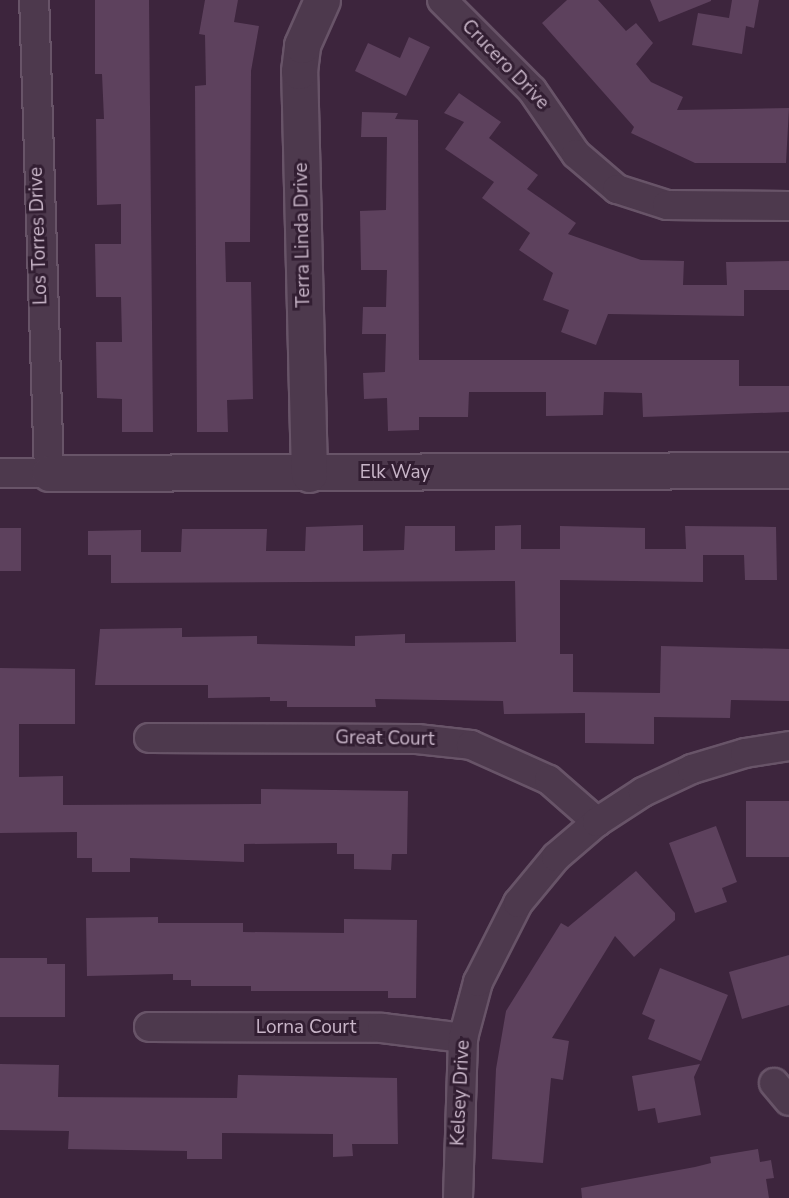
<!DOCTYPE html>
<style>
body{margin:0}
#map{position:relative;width:789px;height:1198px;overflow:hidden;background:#3d253d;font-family:"Nunito Sans",sans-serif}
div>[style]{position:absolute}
.building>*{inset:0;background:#5d415d;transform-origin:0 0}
.roads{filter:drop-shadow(2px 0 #685468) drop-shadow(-2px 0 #685468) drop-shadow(0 2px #685468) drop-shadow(0 -2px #685468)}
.minor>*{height:28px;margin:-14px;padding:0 14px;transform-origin:14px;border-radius:14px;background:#4d394d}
.tertiary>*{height:35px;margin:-17.5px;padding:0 17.5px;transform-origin:17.5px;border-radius:17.5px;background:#4d394d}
span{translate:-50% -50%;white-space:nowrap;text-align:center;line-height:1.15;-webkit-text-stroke:6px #321e32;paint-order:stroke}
.street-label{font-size:19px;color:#c8b5c8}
</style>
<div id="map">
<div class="building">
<i style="clip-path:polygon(95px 0,149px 0,153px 432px,122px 432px,122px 399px,97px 398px,96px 342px,122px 342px,121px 297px,96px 297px,95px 244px,121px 244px,121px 204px,97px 205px,96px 119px,104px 119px,102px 74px,95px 74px)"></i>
<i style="clip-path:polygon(205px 0,238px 0,234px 22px,259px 26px,251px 71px,250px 242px,225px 242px,226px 282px,251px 282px,253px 399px,227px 400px,228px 432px,197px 432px,195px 86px,206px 85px,205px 35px,199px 34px)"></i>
<i style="clip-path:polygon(567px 0,598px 0,626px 31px,636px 23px,653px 43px,636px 64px,651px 82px,683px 97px,677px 110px,789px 108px,786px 163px,695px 163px,631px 133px,634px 127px,542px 23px)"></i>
<i style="clip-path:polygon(650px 0,711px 0,711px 1px,659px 22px)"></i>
<i style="clip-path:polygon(732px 0,759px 0,754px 28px,746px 26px,742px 54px,692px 45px,698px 13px,729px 18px)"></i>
<i style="clip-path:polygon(409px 37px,430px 47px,406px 96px,355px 71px,368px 43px,400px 58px)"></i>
<i style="clip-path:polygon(459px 93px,501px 122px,489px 138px,538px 175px,527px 189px,576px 223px,568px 234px,641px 260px,684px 261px,683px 285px,727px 285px,726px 262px,789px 261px,789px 290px,744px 290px,744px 316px,608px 314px,596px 345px,561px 332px,569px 310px,543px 300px,553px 273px,519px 250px,530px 233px,482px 198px,494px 182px,445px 149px,464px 122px,444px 113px)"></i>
<i style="clip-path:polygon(362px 112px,398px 113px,395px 119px,418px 120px,419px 360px,739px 360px,739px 386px,789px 386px,789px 412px,643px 417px,642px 393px,604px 392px,603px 415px,546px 416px,546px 392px,469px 392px,468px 417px,419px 417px,419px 430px,388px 431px,387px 398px,364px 399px,363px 373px,385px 372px,386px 334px,362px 334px,363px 307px,386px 307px,387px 270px,361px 270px,360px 211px,386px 210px,387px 137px,361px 137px)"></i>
<i style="clip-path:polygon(363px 525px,363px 551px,404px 550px,405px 526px,455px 526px,455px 551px,495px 550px,495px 526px,521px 525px,521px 549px,560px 549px,560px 526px,645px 528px,645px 549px,686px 549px,685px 526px,776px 527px,777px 580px,745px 580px,744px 555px,703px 555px,703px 582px,560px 580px,560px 654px,573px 654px,573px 692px,660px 693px,661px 646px,789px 649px,789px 701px,731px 700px,730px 718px,654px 717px,654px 744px,585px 743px,585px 713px,504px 714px,503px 701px,375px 699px,376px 707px,287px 707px,287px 701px,270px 701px,270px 697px,208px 698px,208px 685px,95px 685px,100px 629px,182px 628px,182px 637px,257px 636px,257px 644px,355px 646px,355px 636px,405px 634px,405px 643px,516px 642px,515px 581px,111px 583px,111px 555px,88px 555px,88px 531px,141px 530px,141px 552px,181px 552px,182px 529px,267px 529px,266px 551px,305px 551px,306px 527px)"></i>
<i style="left:0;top:528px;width:21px;height:43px"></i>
<i style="clip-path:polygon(0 668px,75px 669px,75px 724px,19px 724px,19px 777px,63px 776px,63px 805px,261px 804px,261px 789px,408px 791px,407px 854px,392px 854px,391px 870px,354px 869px,354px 854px,337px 854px,337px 843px,244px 844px,244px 862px,130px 858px,130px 872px,92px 872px,92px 858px,77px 858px,77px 832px,0 833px)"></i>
<i style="left:746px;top:801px;width:43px;height:56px"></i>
<i style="clip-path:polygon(716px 826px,737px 882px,722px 888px,727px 902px,695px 913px,669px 843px)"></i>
<i style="clip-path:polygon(636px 871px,675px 913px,675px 920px,634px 957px,615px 936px,552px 1038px,569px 1041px,563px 1080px,551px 1078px,543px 1163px,492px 1159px,496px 1069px,506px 1011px,561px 923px,568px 927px)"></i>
<i style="clip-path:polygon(158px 917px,158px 923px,243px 923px,243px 932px,344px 933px,344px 919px,417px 920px,416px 998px,388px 998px,388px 991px,251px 991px,251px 986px,191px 986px,191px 980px,173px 980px,173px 974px,87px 976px,86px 918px)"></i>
<i style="clip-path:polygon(789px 955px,789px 1005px,742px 1019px,729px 972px)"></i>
<i style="clip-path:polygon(0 958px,47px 958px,47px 964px,65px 964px,65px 1017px,0 1017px)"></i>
<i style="clip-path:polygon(660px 968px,728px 995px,701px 1061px,648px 1039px,655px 1020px,642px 1014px)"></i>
<i style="clip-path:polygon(0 1064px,59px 1065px,58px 1097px,237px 1098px,238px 1075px,397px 1078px,398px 1144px,352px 1144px,353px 1156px,333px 1157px,333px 1134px,222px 1133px,222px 1159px,187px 1159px,187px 1151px,68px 1149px,69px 1131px,0 1130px)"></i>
<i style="clip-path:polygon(700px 1064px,694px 1077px,701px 1115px,658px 1123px,655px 1108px,638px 1111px,632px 1076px)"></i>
<i style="clip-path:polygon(758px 1149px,760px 1162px,771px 1160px,774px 1178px,766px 1179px,769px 1198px,582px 1198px,581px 1188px,695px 1167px,711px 1163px,710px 1157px)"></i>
</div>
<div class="roads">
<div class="minor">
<i style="left:442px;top:0;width:127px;rotate:45deg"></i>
<i style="left:532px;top:90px;width:78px;rotate:55.5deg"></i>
<i style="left:576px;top:154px;width:54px;rotate:40.5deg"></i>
<i style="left:617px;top:189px;width:52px;rotate:17.7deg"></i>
<i style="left:667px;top:205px;width:122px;rotate:0.5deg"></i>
<i style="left:0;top:473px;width:49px"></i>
<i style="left:49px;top:473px;width:473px;rotate:-91.8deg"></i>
<i style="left:149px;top:738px;width:268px;rotate:0.2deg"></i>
<i style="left:417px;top:739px;width:54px;rotate:6.3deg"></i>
<i style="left:471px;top:745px;width:85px;rotate:24.2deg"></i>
<i style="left:549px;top:780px;width:64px;rotate:41.2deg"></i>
<i style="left:149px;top:1027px;width:233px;rotate:0.2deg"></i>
<i style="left:382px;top:1028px;width:82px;rotate:7deg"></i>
<i style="left:774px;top:1083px;width:23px;rotate:50deg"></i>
<i style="left:458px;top:1198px;width:160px;rotate:-88.2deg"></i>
<i style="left:463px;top:1038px;width:58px;rotate:-75deg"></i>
<i style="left:478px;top:982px;width:89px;rotate:-63.1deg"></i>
<i style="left:518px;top:903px;width:60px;rotate:-50.4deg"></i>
<i style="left:556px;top:857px;width:54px;rotate:-40.5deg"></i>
<i style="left:597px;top:822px;width:55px;rotate:-33.1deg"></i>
<i style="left:643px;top:792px;width:54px;rotate:-25.1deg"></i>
<i style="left:692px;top:769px;width:55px;rotate:-16.8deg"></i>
<i style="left:745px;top:753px;width:45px;rotate:-9deg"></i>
</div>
<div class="tertiary">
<i style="left:49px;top:473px;width:740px;rotate:-0.23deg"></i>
<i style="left:309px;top:474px;width:403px;rotate:-91.4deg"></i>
<i style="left:299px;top:71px;width:26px;rotate:-83deg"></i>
<i style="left:302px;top:45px;width:49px;rotate:-66deg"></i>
</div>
</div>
<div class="street-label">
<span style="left:505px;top:65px;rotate:46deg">Crucero Drive</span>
<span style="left:303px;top:235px;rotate:-91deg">Terra Linda Drive</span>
<span style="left:39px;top:236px;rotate:-92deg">Los Torres Drive</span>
<span style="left:395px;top:473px">Elk Way</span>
<span style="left:385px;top:739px;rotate:1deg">Great Court</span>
<span style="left:306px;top:1028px">Lorna Court</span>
<span style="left:461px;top:1093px;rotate:-87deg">Kelsey Drive</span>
</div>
</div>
